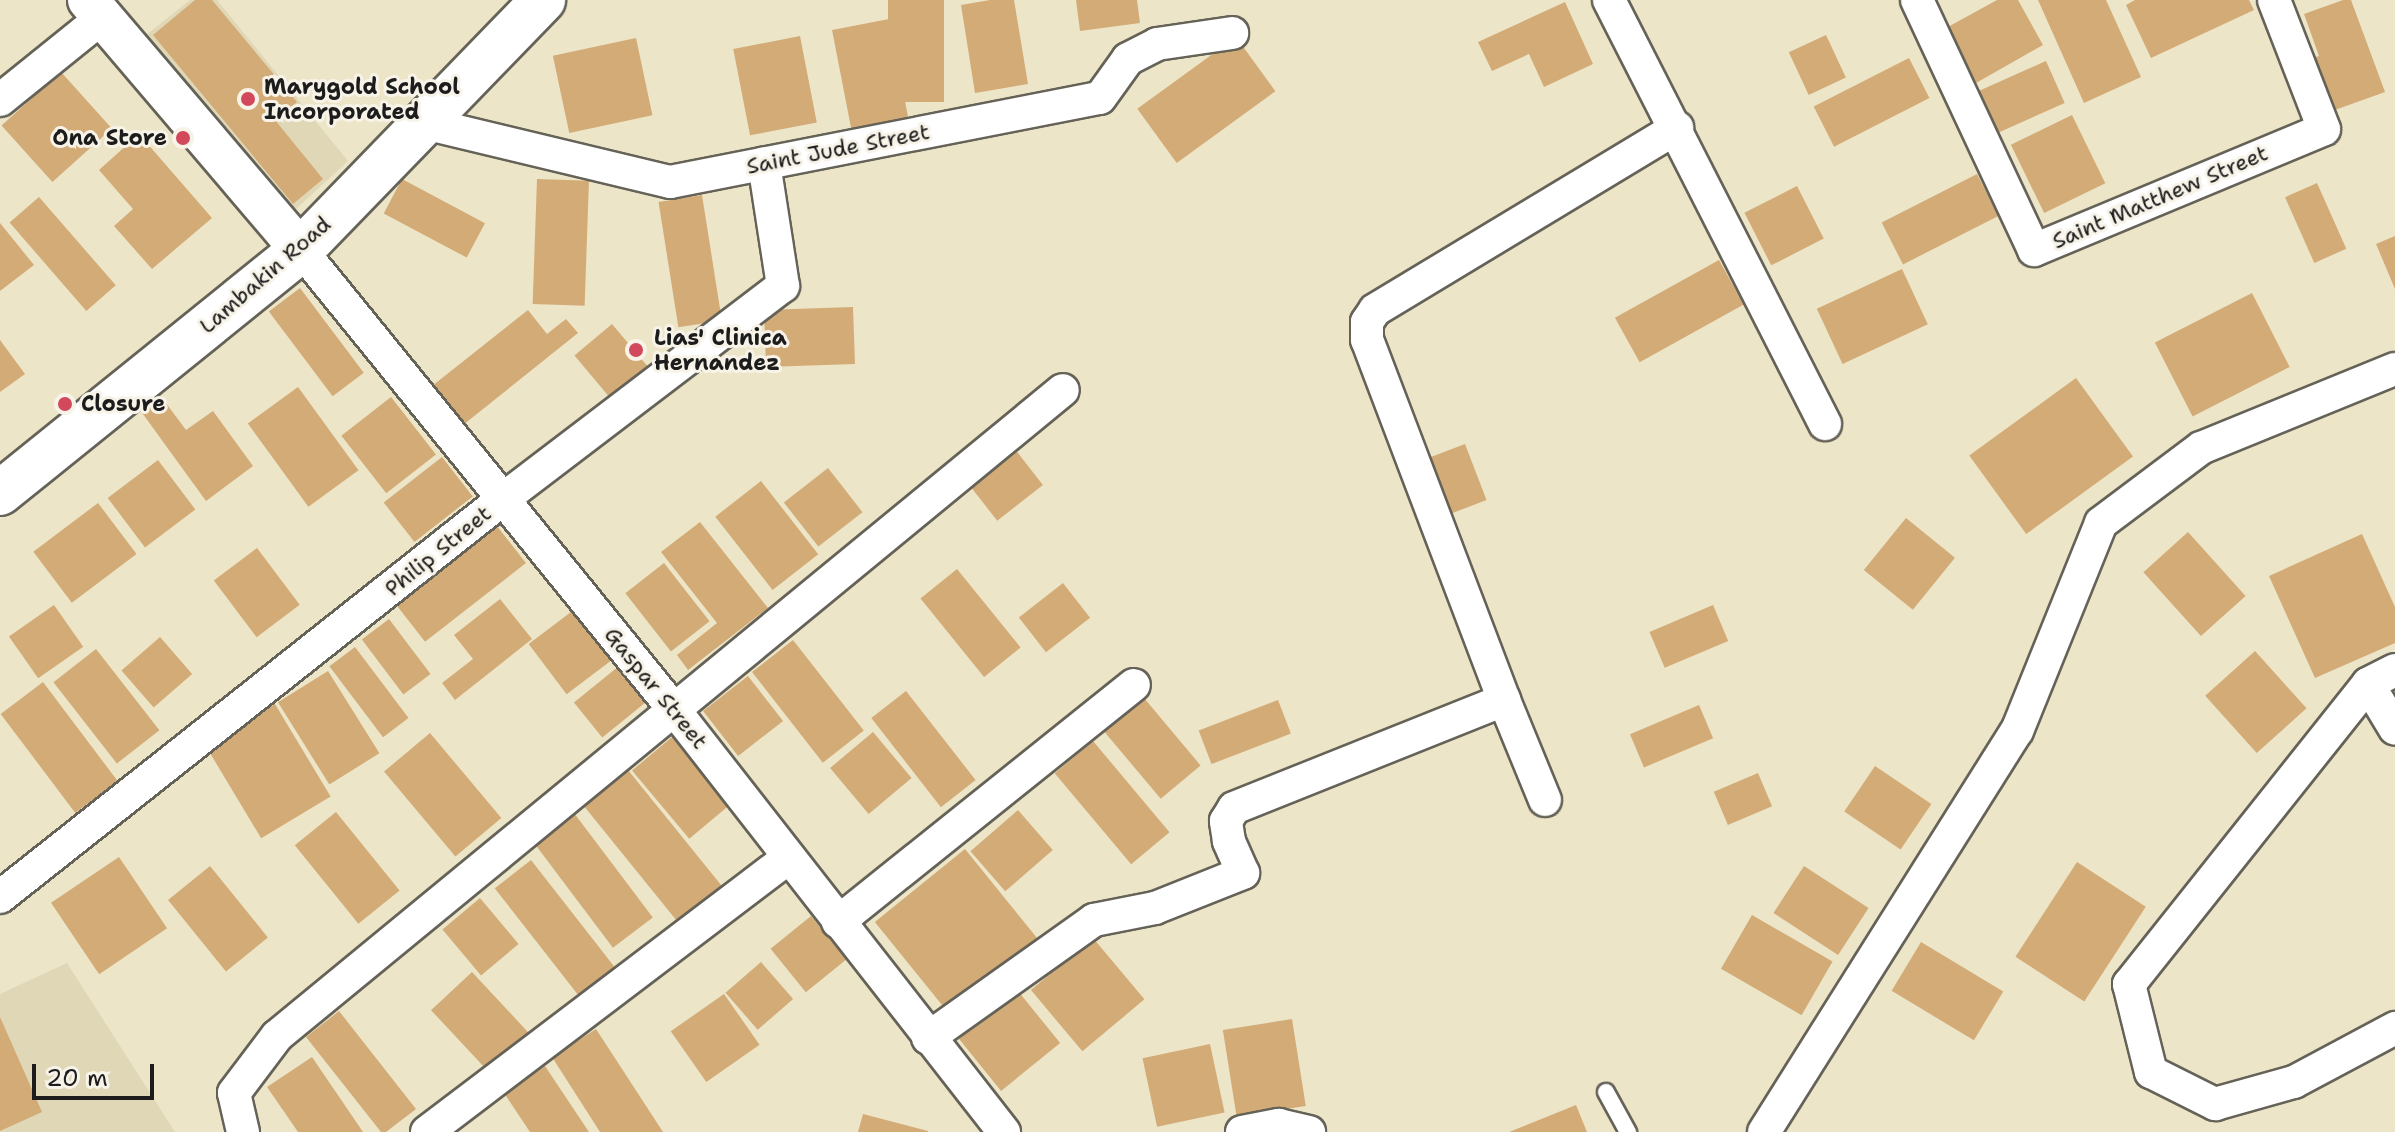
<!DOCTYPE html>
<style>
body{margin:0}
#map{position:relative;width:2395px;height:1132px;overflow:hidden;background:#ede5c8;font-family:"Shantell Sans",sans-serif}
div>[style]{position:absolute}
.built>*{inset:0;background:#e0d7b7}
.building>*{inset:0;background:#d3ab77;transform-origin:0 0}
.roads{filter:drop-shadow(2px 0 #656258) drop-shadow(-2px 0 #656258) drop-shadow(0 2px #656258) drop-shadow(0 -2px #656258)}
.service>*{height:16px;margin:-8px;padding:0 8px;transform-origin:8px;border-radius:8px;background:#fff}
.minor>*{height:32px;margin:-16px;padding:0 16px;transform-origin:16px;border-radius:16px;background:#fff}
.tertiary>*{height:40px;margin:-20px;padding:0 20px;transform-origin:20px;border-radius:20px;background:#fff}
.secondary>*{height:44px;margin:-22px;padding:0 22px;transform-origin:22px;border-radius:22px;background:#fff}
.dots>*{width:22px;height:22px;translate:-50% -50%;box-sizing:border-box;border:4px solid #f7f3e8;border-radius:50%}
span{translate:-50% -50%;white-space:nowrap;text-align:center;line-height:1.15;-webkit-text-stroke:6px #f7f3e8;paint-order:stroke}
.poi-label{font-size:22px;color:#1c1c1c;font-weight:700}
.left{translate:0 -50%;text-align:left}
.right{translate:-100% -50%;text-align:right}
.street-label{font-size:22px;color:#1c1c1c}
.scale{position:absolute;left:32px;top:1064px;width:122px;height:36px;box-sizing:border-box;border:4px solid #1c1c1c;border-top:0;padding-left:10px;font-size:24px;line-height:28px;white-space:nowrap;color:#1c1c1c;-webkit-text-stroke:6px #f7f3e8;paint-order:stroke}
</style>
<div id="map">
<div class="built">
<i style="clip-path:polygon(190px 0,217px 0,348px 161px,295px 210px,145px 36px)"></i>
<i style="clip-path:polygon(67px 963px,175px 1132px,0 1132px,0 994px)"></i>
</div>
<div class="building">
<i style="clip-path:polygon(195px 0,212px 0,297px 102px,275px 120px,323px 179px,293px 204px,153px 35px)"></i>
<i style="left:888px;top:0;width:56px;height:102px"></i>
<i style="clip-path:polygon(990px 0,1014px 0,1028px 84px,975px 93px,961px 5px)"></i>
<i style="clip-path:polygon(1076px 0,1137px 0,1140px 23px,1080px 31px)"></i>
<i style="clip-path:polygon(1997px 0,2018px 0,2043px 45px,1976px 83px,1946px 28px)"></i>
<i style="clip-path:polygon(2038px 0,2106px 0,2141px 77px,2084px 103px)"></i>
<i style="clip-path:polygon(2135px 0,2249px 0,2254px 10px,2151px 58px,2126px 5px)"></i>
<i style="clip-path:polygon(2343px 0,2351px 0,2385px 92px,2321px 115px,2301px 62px,2319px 56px,2304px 14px)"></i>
<i style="clip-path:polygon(1565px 2px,1593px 64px,1544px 87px,1529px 54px,1492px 71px,1478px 42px)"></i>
<i style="left:889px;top:19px;width:105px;height:58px;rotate:79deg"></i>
<i style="left:1826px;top:35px;width:47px;height:41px;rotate:65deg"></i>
<i style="left:800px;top:36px;width:88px;height:68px;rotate:79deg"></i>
<i style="left:1236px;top:37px;width:67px;height:122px;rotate:54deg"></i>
<i style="left:636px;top:38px;width:79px;height:85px;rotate:78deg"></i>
<i style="left:1909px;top:58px;width:45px;height:107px;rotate:63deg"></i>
<i style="left:2046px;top:61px;width:46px;height:73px;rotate:66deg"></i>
<i style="left:61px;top:72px;width:76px;height:80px;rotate:48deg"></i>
<i style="left:2072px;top:115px;width:76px;height:68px;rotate:64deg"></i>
<i style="clip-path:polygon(139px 134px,212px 218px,152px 269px,114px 226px,133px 209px,99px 170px)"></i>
<i style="left:1977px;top:174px;width:47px;height:107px;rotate:63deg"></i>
<i style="left:402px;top:179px;width:94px;height:39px;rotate:28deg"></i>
<i style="left:537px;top:179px;width:52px;height:125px;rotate:2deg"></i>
<i style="left:2317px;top:183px;width:72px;height:35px;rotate:66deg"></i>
<i style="left:1797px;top:186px;width:59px;height:59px;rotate:63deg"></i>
<i style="left:702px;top:195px;width:127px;height:44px;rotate:81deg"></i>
<i style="left:39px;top:197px;width:117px;height:39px;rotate:49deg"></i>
<i style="clip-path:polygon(0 223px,34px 265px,0 291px)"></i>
<i style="clip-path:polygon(2395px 236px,2395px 289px,2376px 244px)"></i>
<i style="left:1719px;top:260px;width:51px;height:119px;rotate:61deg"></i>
<i style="left:1902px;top:269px;width:61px;height:94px;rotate:65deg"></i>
<i style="left:300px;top:288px;width:106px;height:39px;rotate:53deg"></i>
<i style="left:2252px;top:293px;width:83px;height:109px;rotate:63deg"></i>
<i style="left:853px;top:307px;width:57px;height:89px;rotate:88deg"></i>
<i style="clip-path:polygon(528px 310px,547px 334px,566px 319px,578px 333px,463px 425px,432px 386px)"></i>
<i style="left:612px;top:324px;width:64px;height:49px;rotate:50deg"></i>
<i style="clip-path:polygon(0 340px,25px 374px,0 392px)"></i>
<i style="left:2076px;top:378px;width:97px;height:132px;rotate:54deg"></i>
<i style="left:298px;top:387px;width:103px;height:62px;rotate:54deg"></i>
<i style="clip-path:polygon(160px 395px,186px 430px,213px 411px,253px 466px,206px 501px,140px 410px)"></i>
<i style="left:391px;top:397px;width:73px;height:63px;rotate:52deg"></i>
<i style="left:1465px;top:444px;width:60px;height:49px;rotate:69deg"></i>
<i style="left:1014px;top:448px;width:47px;height:58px;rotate:52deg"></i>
<i style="left:442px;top:457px;width:50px;height:74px;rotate:52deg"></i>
<i style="left:158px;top:460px;width:62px;height:63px;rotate:53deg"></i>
<i style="left:828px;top:468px;width:56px;height:56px;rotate:52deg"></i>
<i style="left:761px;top:481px;width:93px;height:58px;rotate:52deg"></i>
<i style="left:98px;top:503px;width:64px;height:81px;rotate:53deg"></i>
<i style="left:1906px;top:518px;width:63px;height:67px;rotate:39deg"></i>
<i style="clip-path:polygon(700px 522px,768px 608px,688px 670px,677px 655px,717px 623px,661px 552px)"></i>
<i style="left:497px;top:526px;width:47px;height:128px;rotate:52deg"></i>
<i style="left:2188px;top:532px;width:86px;height:60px;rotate:48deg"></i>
<i style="clip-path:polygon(2362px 534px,2395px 607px,2395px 643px,2315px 678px,2269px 576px)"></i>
<i style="left:257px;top:548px;width:71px;height:54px;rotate:53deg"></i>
<i style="left:664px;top:563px;width:74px;height:49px;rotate:52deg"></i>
<i style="left:957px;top:569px;width:101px;height:47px;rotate:51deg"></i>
<i style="left:1063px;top:583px;width:44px;height:56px;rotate:52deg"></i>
<i style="clip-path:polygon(500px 599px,532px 639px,455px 700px,442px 683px,473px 659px,454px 635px)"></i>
<i style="left:54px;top:605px;width:51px;height:55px;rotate:55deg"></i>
<i style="left:1713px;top:605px;width:39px;height:69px;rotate:67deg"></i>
<i style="left:575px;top:609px;width:63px;height:58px;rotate:53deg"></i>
<i style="left:389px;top:619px;width:69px;height:34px;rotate:53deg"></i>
<i style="left:160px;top:637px;width:49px;height:51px;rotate:49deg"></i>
<i style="left:793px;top:640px;width:115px;height:52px;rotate:52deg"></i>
<i style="left:355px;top:647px;width:89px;height:32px;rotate:53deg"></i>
<i style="left:96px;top:649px;width:103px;height:54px;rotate:52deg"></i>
<i style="left:2255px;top:651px;width:77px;height:67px;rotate:48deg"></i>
<i style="left:619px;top:666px;width:45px;height:58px;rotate:51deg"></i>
<i style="left:328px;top:671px;width:97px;height:59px;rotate:58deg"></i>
<i style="left:748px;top:676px;width:57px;height:57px;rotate:52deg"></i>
<i style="left:43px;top:682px;width:124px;height:53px;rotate:53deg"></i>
<i style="left:906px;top:691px;width:113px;height:44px;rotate:52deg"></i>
<i style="left:1144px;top:698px;width:88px;height:52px;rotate:50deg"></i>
<i style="left:1278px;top:700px;width:36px;height:85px;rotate:69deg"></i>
<i style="left:275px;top:704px;width:108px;height:81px;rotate:59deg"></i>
<i style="left:1699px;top:705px;width:36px;height:75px;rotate:67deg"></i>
<i style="left:678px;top:732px;width:89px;height:60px;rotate:50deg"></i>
<i style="left:873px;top:732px;width:60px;height:56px;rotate:50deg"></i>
<i style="left:430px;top:733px;width:111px;height:60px;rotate:50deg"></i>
<i style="left:1093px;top:741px;width:119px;height:50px;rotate:50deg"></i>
<i style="left:1875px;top:766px;width:68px;height:55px;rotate:34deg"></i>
<i style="left:628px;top:770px;width:153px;height:57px;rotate:51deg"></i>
<i style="left:1758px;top:773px;width:36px;height:48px;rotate:67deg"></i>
<i style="left:1018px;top:810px;width:53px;height:63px;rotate:49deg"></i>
<i style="left:336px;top:812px;width:101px;height:53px;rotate:51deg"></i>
<i style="left:574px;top:813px;width:131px;height:50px;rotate:53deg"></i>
<i style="left:965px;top:849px;width:117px;height:116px;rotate:51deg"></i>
<i style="left:119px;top:857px;width:86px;height:82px;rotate:56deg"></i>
<i style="left:531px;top:860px;width:138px;height:46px;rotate:52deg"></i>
<i style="left:2077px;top:862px;width:82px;height:113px;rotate:33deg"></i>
<i style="left:210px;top:866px;width:92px;height:54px;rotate:51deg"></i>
<i style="left:1804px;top:866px;width:77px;height:56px;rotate:33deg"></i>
<i style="left:480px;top:898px;width:60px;height:49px;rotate:50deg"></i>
<i style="left:1752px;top:915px;width:93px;height:62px;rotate:30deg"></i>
<i style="left:811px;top:916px;width:56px;height:52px;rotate:51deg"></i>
<i style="left:1093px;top:938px;width:80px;height:81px;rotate:50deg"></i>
<i style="left:1921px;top:942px;width:96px;height:57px;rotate:31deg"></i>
<i style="left:761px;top:962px;width:49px;height:47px;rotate:49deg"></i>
<i style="left:472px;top:972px;width:86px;height:56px;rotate:47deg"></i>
<i style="left:1018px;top:991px;width:67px;height:76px;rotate:51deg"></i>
<i style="left:724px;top:994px;width:62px;height:65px;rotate:55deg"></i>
<i style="clip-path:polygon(339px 1011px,416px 1109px,386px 1132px,381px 1132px,306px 1037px)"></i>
<i style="clip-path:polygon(0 1017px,42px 1112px,0 1131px)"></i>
<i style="left:1292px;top:1019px;width:88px;height:70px;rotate:81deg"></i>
<i style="clip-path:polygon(596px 1029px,663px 1132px,600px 1132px,552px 1057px)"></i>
<i style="left:1210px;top:1044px;width:70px;height:69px;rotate:78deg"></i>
<i style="clip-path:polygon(312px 1057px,363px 1132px,298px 1132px,267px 1087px)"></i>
<i style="clip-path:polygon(545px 1066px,589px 1132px,530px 1132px,504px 1093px)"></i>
<i style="clip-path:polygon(1576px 1105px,1587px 1132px,1509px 1132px)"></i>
<i style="clip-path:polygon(863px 1114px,928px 1131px,928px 1132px,858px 1132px)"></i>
</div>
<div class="roads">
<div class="service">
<i style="left:1606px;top:1092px;width:46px;rotate:61.2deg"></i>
</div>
<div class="minor">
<i style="left:1609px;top:0;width:476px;rotate:63deg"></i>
<i style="left:1917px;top:0;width:276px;rotate:64.9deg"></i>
<i style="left:2034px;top:250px;width:314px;rotate:-22.6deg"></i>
<i style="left:2324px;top:129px;width:138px;rotate:-111.2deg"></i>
<i style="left:0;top:100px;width:134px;rotate:-38.9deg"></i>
<i style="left:424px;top:123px;width:253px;rotate:13.5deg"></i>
<i style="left:670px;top:182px;width:438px;rotate:-11.1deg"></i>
<i style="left:1100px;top:98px;width:48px;rotate:-54.3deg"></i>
<i style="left:1128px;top:59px;width:33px;rotate:-27deg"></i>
<i style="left:1157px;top:44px;width:76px;rotate:-8.3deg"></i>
<i style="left:301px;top:250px;width:595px;rotate:50.93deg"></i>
<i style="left:676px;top:712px;width:533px;rotate:52.01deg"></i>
<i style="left:2395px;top:670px;width:30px;rotate:153deg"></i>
<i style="left:2368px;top:684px;width:384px;rotate:128.5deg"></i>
<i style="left:2129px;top:984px;width:91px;rotate:76deg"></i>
<i style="left:2151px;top:1072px;width:72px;rotate:26.6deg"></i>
<i style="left:2215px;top:1104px;width:82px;rotate:-15.6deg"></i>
<i style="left:2294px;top:1082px;width:115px;rotate:-28.1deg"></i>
<i style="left:2368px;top:684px;width:52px;rotate:59deg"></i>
<i style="left:1504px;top:700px;width:108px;rotate:67.7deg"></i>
<i style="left:0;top:897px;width:641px;rotate:-38.35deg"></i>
<i style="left:503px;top:499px;width:352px;rotate:-37.3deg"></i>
<i style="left:783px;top:286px;width:124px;rotate:-98.8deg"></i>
<i style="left:838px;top:922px;width:379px;rotate:-38.7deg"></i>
<i style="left:928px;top:1038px;width:204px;rotate:-35.4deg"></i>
<i style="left:1094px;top:920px;width:62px;rotate:-11.1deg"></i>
<i style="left:1155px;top:908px;width:95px;rotate:-21.7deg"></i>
<i style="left:1243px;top:873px;width:35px;rotate:-114deg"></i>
<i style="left:1229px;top:841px;width:20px;rotate:-99deg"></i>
<i style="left:1226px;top:821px;width:15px;rotate:-58deg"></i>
<i style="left:1234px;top:808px;width:291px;rotate:-21.8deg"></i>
<i style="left:1504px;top:700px;width:385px;rotate:-110.8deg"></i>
<i style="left:1367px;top:340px;width:18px;rotate:-90deg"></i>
<i style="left:1367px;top:322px;width:14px;rotate:-56deg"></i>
<i style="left:1375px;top:310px;width:353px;rotate:-31.1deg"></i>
<i style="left:243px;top:1132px;width:40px;rotate:-103deg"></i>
<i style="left:234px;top:1093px;width:71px;rotate:-53deg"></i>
<i style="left:277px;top:1036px;width:1017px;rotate:-39.42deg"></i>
<i style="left:427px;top:1132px;width:453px;rotate:-37.2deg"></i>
<i style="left:1242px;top:1132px;width:38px;rotate:-11deg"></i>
<i style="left:1279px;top:1125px;width:31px;rotate:13deg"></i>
<i style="left:1764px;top:1132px;width:474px;rotate:-57.8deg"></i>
<i style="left:2017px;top:731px;width:224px;rotate:-68deg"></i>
<i style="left:2101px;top:523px;width:125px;rotate:-36.9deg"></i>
<i style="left:2201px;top:448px;width:209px;rotate:-22.2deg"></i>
</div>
<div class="tertiary">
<i style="left:88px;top:0;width:328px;rotate:49.6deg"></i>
</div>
<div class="secondary">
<i style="left:0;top:493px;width:387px;rotate:-38.9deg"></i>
<i style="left:301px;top:250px;width:348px;rotate:-45.9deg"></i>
</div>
</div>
<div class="dots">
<i style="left:248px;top:99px;background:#d1495b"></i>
<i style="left:183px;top:138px;background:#d1495b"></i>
<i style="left:636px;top:350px;background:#d1495b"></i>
<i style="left:65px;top:404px;background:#d1495b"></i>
</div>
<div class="poi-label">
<span class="left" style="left:264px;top:99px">Marygold School<br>Incorporated</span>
<span class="right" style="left:167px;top:138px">Ona Store</span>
<span class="left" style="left:654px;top:350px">Lias' Clinica<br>Hernandez</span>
<span class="left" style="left:81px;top:404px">Closure</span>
</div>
<div class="street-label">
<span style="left:838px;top:149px;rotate:-11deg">Saint Jude Street</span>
<span style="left:2160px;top:197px;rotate:-23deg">Saint Matthew Street</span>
<span style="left:265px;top:275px;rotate:-41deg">Lambakin Road</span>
<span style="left:438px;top:551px;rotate:-39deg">Philip Street</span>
<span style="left:656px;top:688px;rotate:51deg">Gaspar Street</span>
</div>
<div class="scale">20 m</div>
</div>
